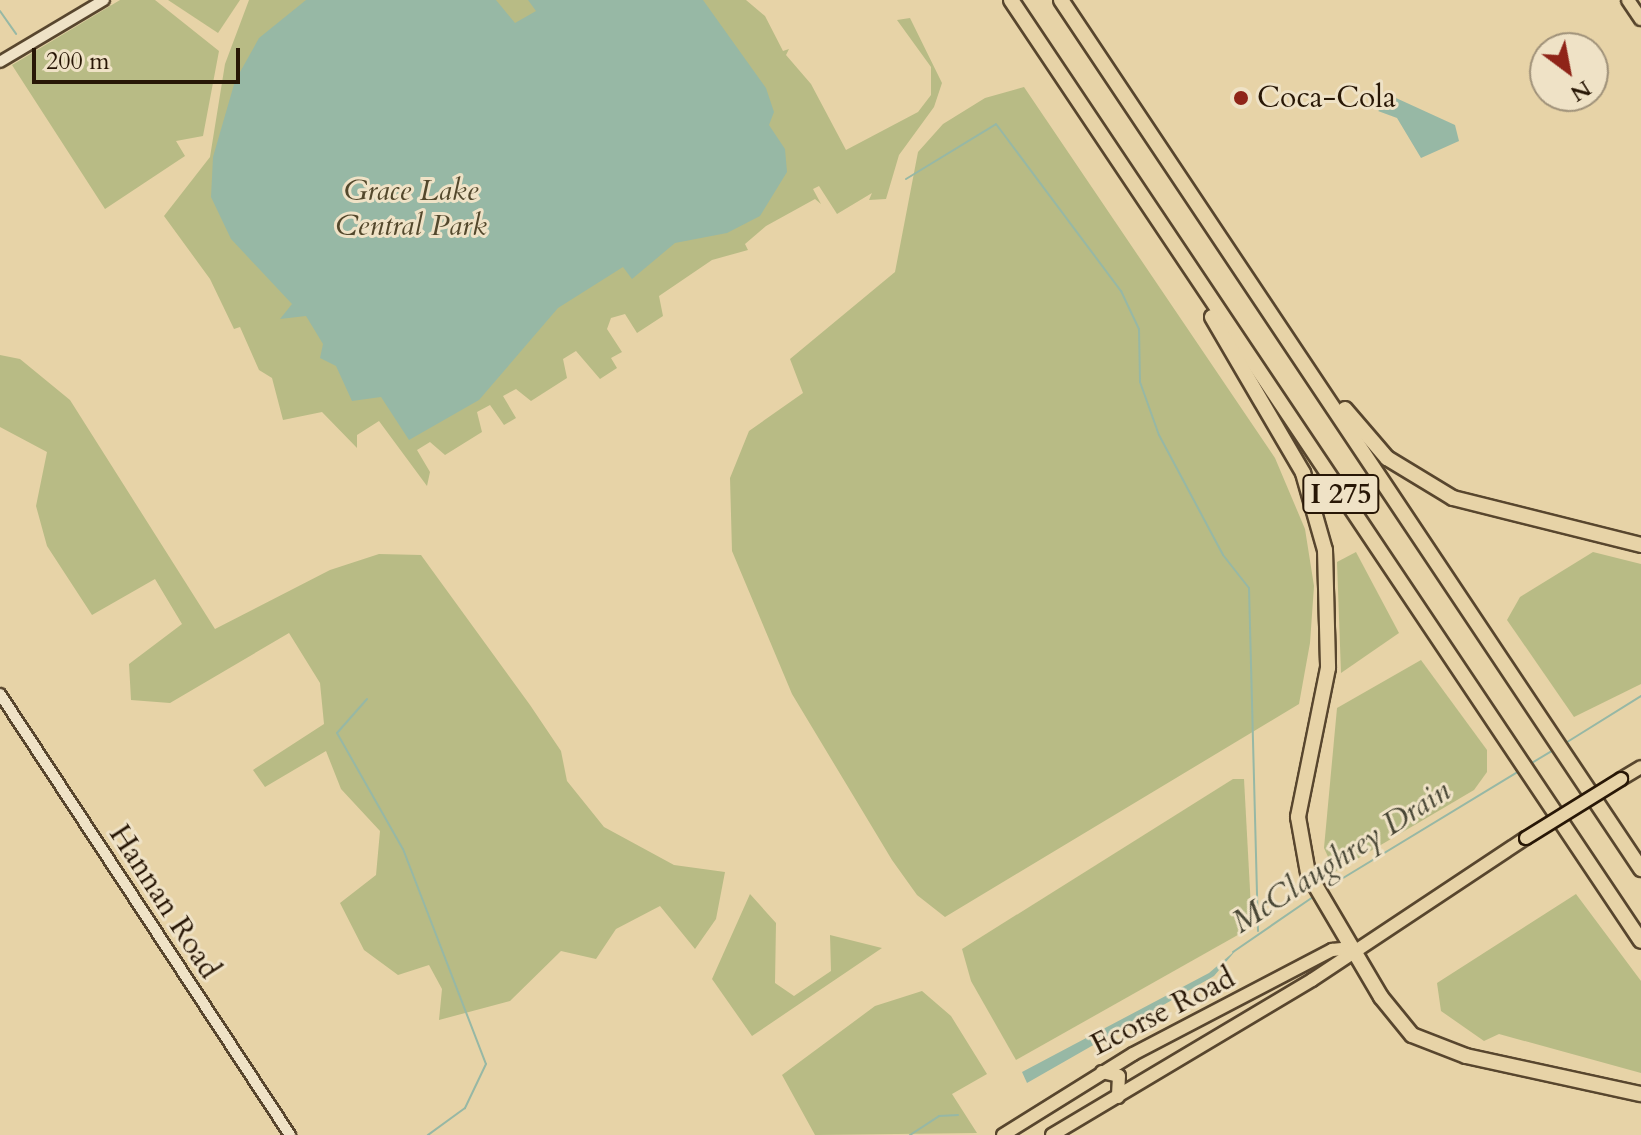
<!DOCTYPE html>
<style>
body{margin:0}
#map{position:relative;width:1641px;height:1135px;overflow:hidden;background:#e7d3a7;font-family:Cardo,serif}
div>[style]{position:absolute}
.green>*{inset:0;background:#b8bb85}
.water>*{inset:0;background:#97b8a5}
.stream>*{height:2px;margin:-1px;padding:0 1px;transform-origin:1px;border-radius:1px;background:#97b8a5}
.roads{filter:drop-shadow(2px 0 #58462e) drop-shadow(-2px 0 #58462e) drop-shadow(0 2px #58462e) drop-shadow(0 -2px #58462e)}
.minor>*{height:10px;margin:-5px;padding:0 5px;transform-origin:5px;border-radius:5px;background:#efe2c6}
.major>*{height:12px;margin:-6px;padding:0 6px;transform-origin:6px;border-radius:6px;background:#e7d3a7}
.highway>*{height:14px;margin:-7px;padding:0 7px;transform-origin:7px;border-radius:7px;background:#e7d3a7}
.bridges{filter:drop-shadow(2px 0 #281706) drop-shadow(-2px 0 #281706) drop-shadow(0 2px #281706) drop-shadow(0 -2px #281706)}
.major-bridge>*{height:12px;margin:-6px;padding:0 6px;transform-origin:6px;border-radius:6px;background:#e7d3a7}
.dots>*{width:22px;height:22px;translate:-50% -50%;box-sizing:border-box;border:4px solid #efe2c6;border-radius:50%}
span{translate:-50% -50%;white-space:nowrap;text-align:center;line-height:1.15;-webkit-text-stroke:6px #efe2c6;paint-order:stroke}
.shield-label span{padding:2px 6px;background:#efe2c6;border:2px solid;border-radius:6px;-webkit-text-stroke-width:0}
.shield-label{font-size:28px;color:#281706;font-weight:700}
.poi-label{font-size:30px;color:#281706}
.left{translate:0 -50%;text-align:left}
.park-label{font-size:30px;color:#53482c;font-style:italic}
.street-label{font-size:30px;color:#281706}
.water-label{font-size:32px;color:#494736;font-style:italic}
.north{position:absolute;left:1529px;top:32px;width:80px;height:80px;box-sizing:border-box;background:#efe2c6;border:2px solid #9f9179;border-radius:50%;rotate:148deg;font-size:22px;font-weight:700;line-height:32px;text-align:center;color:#281706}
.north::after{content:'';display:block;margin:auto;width:28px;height:36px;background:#8f2418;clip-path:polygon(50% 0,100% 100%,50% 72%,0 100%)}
.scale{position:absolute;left:32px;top:48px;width:208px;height:36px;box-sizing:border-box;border:4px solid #281706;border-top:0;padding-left:10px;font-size:24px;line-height:28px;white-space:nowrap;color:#281706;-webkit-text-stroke:6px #efe2c6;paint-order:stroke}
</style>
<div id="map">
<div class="green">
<i style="clip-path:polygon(120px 0,155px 0,219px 51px,203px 136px,176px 141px,185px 156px,105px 209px,12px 65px)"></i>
<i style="clip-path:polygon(168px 0,240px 0,218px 33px)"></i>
<i style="clip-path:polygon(249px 0,746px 0,765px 16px,783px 51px,789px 49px,786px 55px,811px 84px,846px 150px,918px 112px,931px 95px,931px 67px,897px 20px,910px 18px,942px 83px,934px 107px,899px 155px,886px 199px,869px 200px,872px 193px,837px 214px,819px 186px,813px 189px,821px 204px,815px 199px,766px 226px,745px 244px,748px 250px,712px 260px,659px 296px,663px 316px,637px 333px,625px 314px,611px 318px,607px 329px,622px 352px,611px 358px,617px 368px,600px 379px,576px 351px,563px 359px,567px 378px,531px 401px,516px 389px,503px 396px,516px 418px,504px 425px,490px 405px,477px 412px,482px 432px,445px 455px,430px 442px,417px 450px,430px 472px,427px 486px,379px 421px,357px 435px,357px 448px,322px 412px,283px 420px,272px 378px,259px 370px,240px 327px,234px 329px,210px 279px,164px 216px,210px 157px,225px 64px)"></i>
<i style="clip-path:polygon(1024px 87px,1275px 458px,1305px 529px,1314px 586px,1310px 643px,1299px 704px,945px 917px,917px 895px,892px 860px,792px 694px,732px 551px,730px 478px,749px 431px,803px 393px,790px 359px,895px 272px,918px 152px,943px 124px,985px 98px)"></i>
<i style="clip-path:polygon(0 355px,20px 359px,70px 400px,215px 629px,330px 570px,379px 554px,421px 555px,530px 705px,561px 751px,567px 781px,604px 827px,674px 865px,725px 872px,716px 919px,695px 949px,660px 906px,616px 929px,596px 959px,561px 951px,510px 1001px,439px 1020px,442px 989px,429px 965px,398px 975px,364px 950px,340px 903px,376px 875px,380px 831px,341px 789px,326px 751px,265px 787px,253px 770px,324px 724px,320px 683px,289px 633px,170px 703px,131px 700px,129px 664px,182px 624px,155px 579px,92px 615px,47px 546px,36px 506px,47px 452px,0 427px)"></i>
<i style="clip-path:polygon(1356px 552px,1399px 633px,1341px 673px,1337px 562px)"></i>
<i style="clip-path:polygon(1593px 552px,1641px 564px,1641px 684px,1574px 717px,1507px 620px,1520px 597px)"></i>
<i style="clip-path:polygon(1421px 660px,1487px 750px,1487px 772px,1474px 790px,1335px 872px,1324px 848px,1337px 708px)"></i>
<i style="clip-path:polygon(1233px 779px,1244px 779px,1252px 927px,1016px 1060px,971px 981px,962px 949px)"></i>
<i style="clip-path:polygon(750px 894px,776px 923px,775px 983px,794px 996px,831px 971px,830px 935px,882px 948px,752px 1036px,712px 979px)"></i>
<i style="clip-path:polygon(1576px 894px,1641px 981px,1641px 1073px,1499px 1034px,1484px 1041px,1441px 1011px,1437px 983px)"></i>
<i style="clip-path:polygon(922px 991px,951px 1016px,987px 1074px,952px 1094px,977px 1133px,815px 1135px,782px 1075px,875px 1006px)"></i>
</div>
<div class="water">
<i style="clip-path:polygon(306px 0,496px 0,515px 23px,536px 11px,528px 0,703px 0,766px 88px,774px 112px,769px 125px,785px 149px,787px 172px,760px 216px,727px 233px,675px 243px,632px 279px,623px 267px,558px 308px,479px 400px,409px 440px,381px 397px,352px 401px,336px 366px,320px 358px,323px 344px,306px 316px,280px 319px,292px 304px,231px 239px,211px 197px,213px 157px,235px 81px,259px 38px)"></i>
<i style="clip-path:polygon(1396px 98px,1455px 125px,1459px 141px,1421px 158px,1397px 118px,1378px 111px)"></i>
<i style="clip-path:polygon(1237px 949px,1214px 976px,1027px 1083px,1022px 1072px,1209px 973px)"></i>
</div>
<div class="stream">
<i style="left:0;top:11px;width:28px;rotate:55deg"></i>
<i style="left:906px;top:179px;width:105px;rotate:-31.4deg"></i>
<i style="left:996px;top:124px;width:209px;rotate:53.2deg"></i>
<i style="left:1121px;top:291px;width:42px;rotate:64.7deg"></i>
<i style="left:1139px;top:329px;width:53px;rotate:88.9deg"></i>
<i style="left:1140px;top:382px;width:56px;rotate:70.3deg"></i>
<i style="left:1159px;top:435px;width:136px;rotate:61.9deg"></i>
<i style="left:1223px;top:555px;width:42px;rotate:51.8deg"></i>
<i style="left:1249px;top:588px;width:343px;rotate:88.5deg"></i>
<i style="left:367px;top:699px;width:45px;rotate:131.4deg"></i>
<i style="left:337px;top:733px;width:133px;rotate:60.4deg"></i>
<i style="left:403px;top:849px;width:230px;rotate:68.9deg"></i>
<i style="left:486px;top:1064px;width:49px;rotate:115.5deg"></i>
<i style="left:465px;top:1108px;width:46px;rotate:143.9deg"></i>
<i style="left:1564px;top:744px;width:91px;rotate:-31.9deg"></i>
<i style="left:1530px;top:764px;width:29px;rotate:-31deg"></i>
<i style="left:1325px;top:889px;width:229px;rotate:-31.3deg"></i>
<i style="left:1233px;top:952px;width:101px;rotate:-34.5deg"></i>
<i style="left:910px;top:1135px;width:35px;rotate:-33deg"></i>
<i style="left:939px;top:1116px;width:19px;rotate:-3deg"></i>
</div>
<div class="roads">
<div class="minor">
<i style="left:0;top:62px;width:121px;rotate:-30.8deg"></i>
<i style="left:0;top:694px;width:528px;rotate:56.67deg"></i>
</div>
<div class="major">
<i style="left:1628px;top:0;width:23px;rotate:56deg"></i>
<i style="left:1621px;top:779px;width:23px;rotate:-31deg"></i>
<i style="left:1102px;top:1072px;width:17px;rotate:13deg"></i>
<i style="left:1119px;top:1076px;width:21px;rotate:93deg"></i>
<i style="left:1003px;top:1135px;width:153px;rotate:-31.9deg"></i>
<i style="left:1133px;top:1054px;width:225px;rotate:-27.6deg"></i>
<i style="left:1332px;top:950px;width:20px;rotate:-6deg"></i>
<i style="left:1052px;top:1135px;width:303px;rotate:-30.8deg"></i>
<i style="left:1312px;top:980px;width:257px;rotate:-33.6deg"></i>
</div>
<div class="highway">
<i style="left:1011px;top:0;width:1132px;rotate:56.2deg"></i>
<i style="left:1061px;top:0;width:1045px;rotate:56.28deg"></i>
<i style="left:1212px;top:317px;width:181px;rotate:59.7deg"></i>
<i style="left:1303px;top:473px;width:80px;rotate:74.1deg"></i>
<i style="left:1325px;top:550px;width:118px;rotate:88.5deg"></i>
<i style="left:1328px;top:668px;width:152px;rotate:101.4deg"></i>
<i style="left:1298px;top:817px;width:57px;rotate:79.9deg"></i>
<i style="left:1308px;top:873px;width:144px;rotate:59.5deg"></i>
<i style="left:1381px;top:997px;width:49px;rotate:50.8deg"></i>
<i style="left:1412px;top:1035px;width:58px;rotate:21.3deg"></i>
<i style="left:1466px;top:1056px;width:179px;rotate:12.3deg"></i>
<i style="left:1345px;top:409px;width:65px;rotate:49.4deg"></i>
<i style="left:1387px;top:458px;width:77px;rotate:31.2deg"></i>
<i style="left:1453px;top:498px;width:194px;rotate:14deg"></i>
</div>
</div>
<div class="bridges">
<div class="major-bridge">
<i style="left:1526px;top:838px;width:112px;rotate:-31.8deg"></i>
</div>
</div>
<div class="dots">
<i style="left:1241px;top:98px;background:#8f2418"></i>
</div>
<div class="shield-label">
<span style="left:1341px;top:494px">I 275</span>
</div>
<div class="poi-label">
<span class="left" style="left:1257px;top:98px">Coca-Cola</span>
</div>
<div class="park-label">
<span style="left:411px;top:208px">Grace Lake<br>Central Park</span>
</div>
<div class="street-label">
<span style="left:164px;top:902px;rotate:57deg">Hannan Road</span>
<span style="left:1163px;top:1012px;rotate:-27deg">Ecorse Road</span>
</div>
<div class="water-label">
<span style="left:1341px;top:857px;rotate:-33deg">McClaughrey Drain</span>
</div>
<div class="north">N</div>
<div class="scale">200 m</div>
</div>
